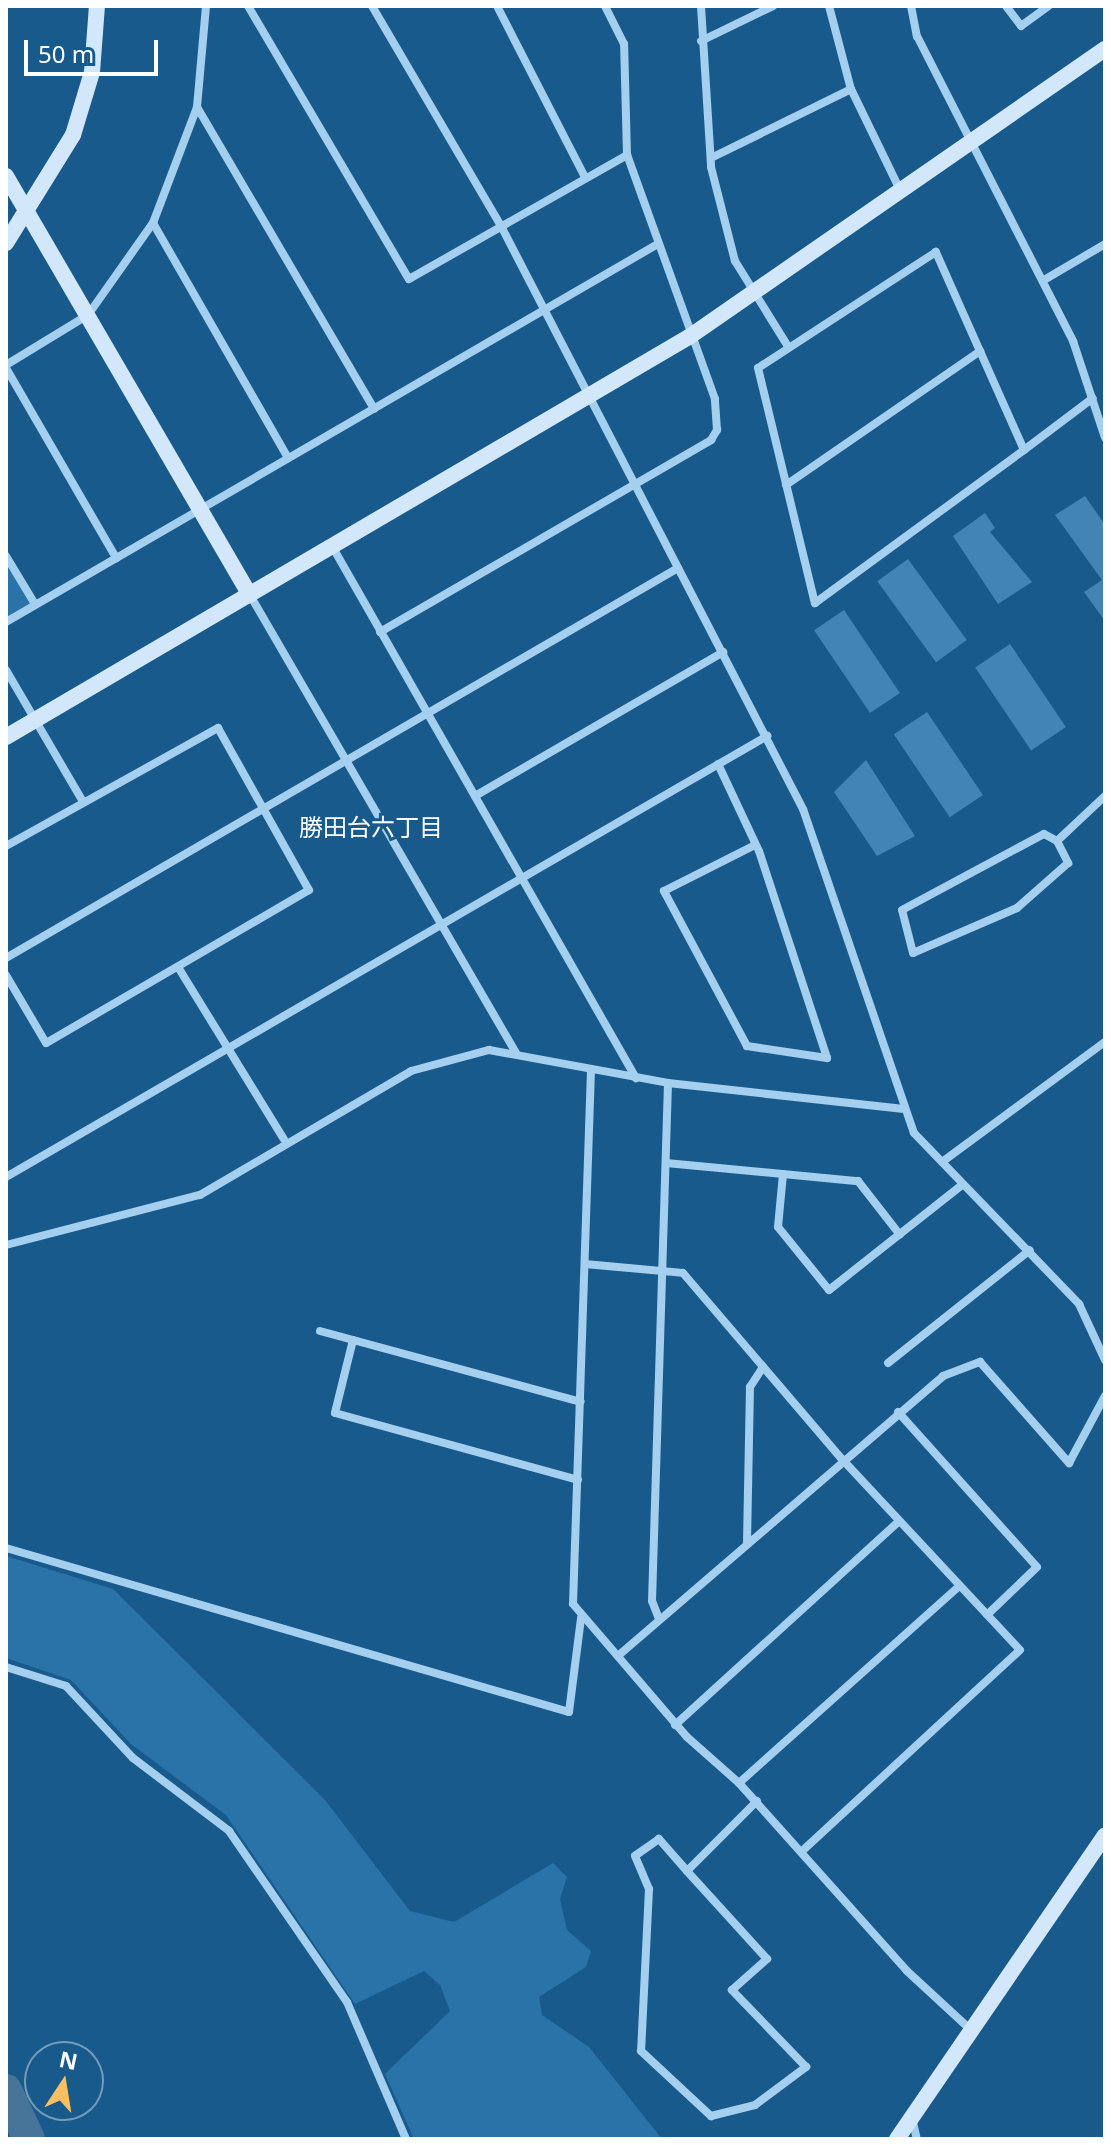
<!DOCTYPE html>
<meta charset="utf-8">
<style>
body{margin:0}
#map{position:relative;width:1111px;height:2145px;overflow:hidden;background:#195a8d;font-family:"Noto Sans","Noto Sans JP",sans-serif}
div>[style]{position:absolute}
.green>*{inset:0;background:#2973a9}
.river>*{height:32px;margin:-16px;padding:0 16px;transform-origin:16px;border-radius:16px;background:#477599}
.building>*{inset:0;background:#4284b5;transform-origin:0 0}
.street>*{height:8px;margin:-4px;padding:0 4px;transform-origin:4px;border-radius:4px;background:#a5cfee}
.secondary>*{height:16px;margin:-8px;padding:0 8px;transform-origin:8px;border-radius:8px;background:#d2e8fa}
span{translate:-50% -50%;white-space:nowrap;text-align:center;line-height:1.15;-webkit-text-stroke:6px #195a8d;paint-order:stroke}
.neighbourhood-label{font-size:24px;color:#fff}
.frame{position:absolute;inset:0;border:8px solid #fff;pointer-events:none}
.north{position:absolute;left:24px;top:2041px;width:80px;height:80px;box-sizing:border-box;background:#195a8d;border:2px solid #759cbb;border-radius:50%;rotate:12deg;font-size:22px;font-weight:700;line-height:32px;text-align:center;color:#fff}
.north::after{content:'';display:block;margin:auto;width:28px;height:36px;background:#ffbe62;clip-path:polygon(50% 0,100% 100%,50% 72%,0 100%)}
.scale{position:absolute;left:24px;top:40px;width:134px;height:36px;box-sizing:border-box;border:4px solid #fff;border-top:0;padding-left:10px;font-size:24px;line-height:28px;white-space:nowrap;color:#fff;-webkit-text-stroke:6px #195a8d;paint-order:stroke}
</style>
<div id="map">
<div class="green">
<i style="clip-path:polygon(6px 556px,35px 604px,6px 622px)"></i>
<i style="clip-path:polygon(6px 1556px,113px 1589px,325px 1800px,410px 1911px,454px 1922px,553px 1863px,567px 1877px,560px 1899px,567px 1930px,591px 1951px,586px 1967px,539px 1997px,542px 2015px,589px 2047px,662px 2139px,414px 2139px,385px 2074px,450px 2011px,440px 1985px,424px 1971px,355px 2004px,226px 1815px,131px 1744px,71px 1680px,6px 1658px)"></i>
</div>
<div class="river">
<i style="left:6px;top:2090px;width:54px;rotate:64.9deg"></i>
</div>
<div class="building">
<i style="clip-path:polygon(1085px 496px,1105px 525px,1105px 621px,1084px 592px,1102px 580px,1055px 515px)"></i>
<i style="clip-path:polygon(985px 513px,995px 528px,990px 532px,1032px 582px,998px 604px,953px 536px)"></i>
<i style="left:908px;top:559px;width:100px;height:38px;rotate:54deg"></i>
<i style="left:844px;top:610px;width:100px;height:36px;rotate:56deg"></i>
<i style="left:1010px;top:644px;width:100px;height:42px;rotate:56deg"></i>
<i style="left:927px;top:712px;width:100px;height:40px;rotate:56deg"></i>
<i style="clip-path:polygon(866px 760px,915px 836px,877px 856px,834px 792px)"></i>
</div>
<div class="street">
<i style="left:248px;top:6px;width:317px;rotate:59.5deg"></i>
<i style="left:409px;top:279px;width:251px;rotate:-29.6deg"></i>
<i style="left:372px;top:6px;width:255px;rotate:59.6deg"></i>
<i style="left:501px;top:226px;width:657px;rotate:62.62deg"></i>
<i style="left:803px;top:809px;width:342px;rotate:71.1deg"></i>
<i style="left:914px;top:1133px;width:238px;rotate:46deg"></i>
<i style="left:1079px;top:1304px;width:62px;rotate:65.1deg"></i>
<i style="left:497px;top:6px;width:192px;rotate:62.8deg"></i>
<i style="left:701px;top:6px;width:161px;rotate:86.4deg"></i>
<i style="left:711px;top:167px;width:97px;rotate:75.7deg"></i>
<i style="left:735px;top:261px;width:102px;rotate:58.2deg"></i>
<i style="left:829px;top:6px;width:86px;rotate:75.2deg"></i>
<i style="left:851px;top:89px;width:112px;rotate:64.1deg"></i>
<i style="left:911px;top:6px;width:31px;rotate:79deg"></i>
<i style="left:917px;top:36px;width:343px;rotate:62.9deg"></i>
<i style="left:1073px;top:341px;width:102px;rotate:71.7deg"></i>
<i style="left:1006px;top:6px;width:25px;rotate:53deg"></i>
<i style="left:1021px;top:26px;width:34px;rotate:-36deg"></i>
<i style="left:701px;top:41px;width:80px;rotate:-25.9deg"></i>
<i style="left:197px;top:107px;width:350px;rotate:59.6deg"></i>
<i style="left:711px;top:158px;width:156px;rotate:-26.2deg"></i>
<i style="left:153px;top:223px;width:271px;rotate:60.1deg"></i>
<i style="left:1044px;top:280px;width:71px;rotate:-30.5deg"></i>
<i style="left:6px;top:365px;width:96px;rotate:-31.4deg"></i>
<i style="left:88px;top:315px;width:113px;rotate:-54.8deg"></i>
<i style="left:153px;top:223px;width:124px;rotate:-69.2deg"></i>
<i style="left:197px;top:107px;width:101px;rotate:-84.9deg"></i>
<i style="left:6px;top:368px;width:220px;rotate:59.9deg"></i>
<i style="left:1024px;top:450px;width:217px;rotate:-114deg"></i>
<i style="left:936px;top:252px;width:212px;rotate:146.9deg"></i>
<i style="left:758px;top:368px;width:242px;rotate:76.4deg"></i>
<i style="left:815px;top:603px;width:259px;rotate:-36.2deg"></i>
<i style="left:1024px;top:450px;width:86px;rotate:-37deg"></i>
<i style="left:786px;top:485px;width:236px;rotate:-34.6deg"></i>
<i style="left:332px;top:546px;width:613px;rotate:60.26deg"></i>
<i style="left:6px;top:556px;width:56px;rotate:58.9deg"></i>
<i style="left:250px;top:595px;width:530px;rotate:59.85deg"></i>
<i style="left:6px;top:622px;width:751px;rotate:-30.11deg"></i>
<i style="left:380px;top:632px;width:383px;rotate:-30.1deg"></i>
<i style="left:711px;top:440px;width:12px;rotate:-59deg"></i>
<i style="left:717px;top:430px;width:31px;rotate:-94deg"></i>
<i style="left:715px;top:399px;width:259px;rotate:-109.8deg"></i>
<i style="left:627px;top:155px;width:111px;rotate:-91.5deg"></i>
<i style="left:624px;top:44px;width:42px;rotate:-116.6deg"></i>
<i style="left:6px;top:670px;width:153px;rotate:59.7deg"></i>
<i style="left:718px;top:764px;width:96px;rotate:64.8deg"></i>
<i style="left:759px;top:851px;width:218px;rotate:71.8deg"></i>
<i style="left:827px;top:1058px;width:81px;rotate:-171.5deg"></i>
<i style="left:747px;top:1046px;width:176px;rotate:-118.2deg"></i>
<i style="left:664px;top:891px;width:102px;rotate:-26.8deg"></i>
<i style="left:475px;top:796px;width:287px;rotate:-30.1deg"></i>
<i style="left:1057px;top:841px;width:25px;rotate:63deg"></i>
<i style="left:1068px;top:863px;width:68px;rotate:138.6deg"></i>
<i style="left:1017px;top:908px;width:113px;rotate:156.6deg"></i>
<i style="left:913px;top:953px;width:44px;rotate:-104.3deg"></i>
<i style="left:902px;top:910px;width:161px;rotate:-28.2deg"></i>
<i style="left:1044px;top:834px;width:15px;rotate:28deg"></i>
<i style="left:1057px;top:841px;width:66px;rotate:-43.2deg"></i>
<i style="left:6px;top:846px;width:243px;rotate:-29.1deg"></i>
<i style="left:218px;top:728px;width:186px;rotate:60.7deg"></i>
<i style="left:309px;top:890px;width:304px;rotate:149.8deg"></i>
<i style="left:46px;top:1043px;width:79px;rotate:-120.5deg"></i>
<i style="left:6px;top:958px;width:777px;rotate:-30.13deg"></i>
<i style="left:178px;top:967px;width:202px;rotate:58.4deg"></i>
<i style="left:591px;top:1070px;width:534px;rotate:91.93deg"></i>
<i style="left:573px;top:1604px;width:175px;rotate:49.4deg"></i>
<i style="left:687px;top:1737px;width:69px;rotate:41.5deg"></i>
<i style="left:739px;top:1783px;width:252px;rotate:48.2deg"></i>
<i style="left:907px;top:1971px;width:87px;rotate:42.7deg"></i>
<i style="left:942px;top:1162px;width:202px;rotate:-36.4deg"></i>
<i style="left:666px;top:1163px;width:193px;rotate:5.4deg"></i>
<i style="left:858px;top:1181px;width:68px;rotate:52.1deg"></i>
<i style="left:783px;top:1174px;width:53px;rotate:95.4deg"></i>
<i style="left:778px;top:1227px;width:81px;rotate:51deg"></i>
<i style="left:829px;top:1290px;width:169px;rotate:-38.3deg"></i>
<i style="left:6px;top:1177px;width:880px;rotate:-30.09deg"></i>
<i style="left:6px;top:1245px;width:200px;rotate:-14.5deg"></i>
<i style="left:200px;top:1195px;width:245px;rotate:-30.4deg"></i>
<i style="left:411px;top:1071px;width:81px;rotate:-15.1deg"></i>
<i style="left:489px;top:1050px;width:182px;rotate:10.4deg"></i>
<i style="left:668px;top:1083px;width:235px;rotate:6.3deg"></i>
<i style="left:585px;top:1264px;width:98px;rotate:5.2deg"></i>
<i style="left:683px;top:1273px;width:243px;rotate:49.5deg"></i>
<i style="left:841px;top:1458px;width:262px;rotate:47deg"></i>
<i style="left:1020px;top:1650px;width:295px;rotate:137.3deg"></i>
<i style="left:320px;top:1331px;width:270px;rotate:15.2deg"></i>
<i style="left:353px;top:1340px;width:75px;rotate:103.9deg"></i>
<i style="left:335px;top:1413px;width:252px;rotate:15.4deg"></i>
<i style="left:888px;top:1363px;width:181px;rotate:-38.5deg"></i>
<i style="left:898px;top:1412px;width:208px;rotate:48.1deg"></i>
<i style="left:1037px;top:1567px;width:69px;rotate:136.2deg"></i>
<i style="left:747px;top:1543px;width:156px;rotate:-88.9deg"></i>
<i style="left:750px;top:1387px;width:24px;rotate:-57deg"></i>
<i style="left:6px;top:1548px;width:586px;rotate:16.24deg"></i>
<i style="left:569px;top:1712px;width:95px;rotate:-82.7deg"></i>
<i style="left:659px;top:1619px;width:19px;rotate:-111deg"></i>
<i style="left:652px;top:1601px;width:518px;rotate:-88.23deg"></i>
<i style="left:619px;top:1655px;width:428px;rotate:-40.7deg"></i>
<i style="left:943px;top:1376px;width:40px;rotate:-21deg"></i>
<i style="left:980px;top:1362px;width:135px;rotate:48.6deg"></i>
<i style="left:1069px;top:1463px;width:76px;rotate:-61.8deg"></i>
<i style="left:6px;top:1667px;width:63px;rotate:17.6deg"></i>
<i style="left:66px;top:1686px;width:98px;rotate:47.1deg"></i>
<i style="left:133px;top:1758px;width:121px;rotate:37.2deg"></i>
<i style="left:229px;top:1831px;width:208px;rotate:55.4deg"></i>
<i style="left:347px;top:2002px;width:149px;rotate:66.7deg"></i>
<i style="left:675px;top:1725px;width:302px;rotate:-42.3deg"></i>
<i style="left:739px;top:1783px;width:295px;rotate:-41.8deg"></i>
<i style="left:687px;top:1871px;width:43px;rotate:-131.2deg"></i>
<i style="left:659px;top:1839px;width:29px;rotate:145deg"></i>
<i style="left:635px;top:1856px;width:36px;rotate:67deg"></i>
<i style="left:649px;top:1889px;width:162px;rotate:92.8deg"></i>
<i style="left:641px;top:2051px;width:96px;rotate:42.9deg"></i>
<i style="left:711px;top:2116px;width:45px;rotate:-14deg"></i>
<i style="left:755px;top:2105px;width:64px;rotate:-36.7deg"></i>
<i style="left:806px;top:2067px;width:107px;rotate:-133.9deg"></i>
<i style="left:732px;top:1990px;width:47px;rotate:-41.5deg"></i>
<i style="left:767px;top:1959px;width:119px;rotate:-132.3deg"></i>
<i style="left:687px;top:1871px;width:99px;rotate:-45deg"></i>
<i style="left:912px;top:2118px;width:22px;rotate:77deg"></i>
</div>
<div class="secondary">
<i style="left:6px;top:176px;width:485px;rotate:59.8deg"></i>
<i style="left:6px;top:243px;width:127px;rotate:-58.2deg"></i>
<i style="left:73px;top:135px;width:66px;rotate:-73.2deg"></i>
<i style="left:92px;top:72px;width:66px;rotate:-85.7deg"></i>
<i style="left:6px;top:737px;width:792px;rotate:-30.36deg"></i>
<i style="left:689px;top:337px;width:506px;rotate:-34.7deg"></i>
<i style="left:897px;top:2139px;width:368px;rotate:-55.6deg"></i>
</div>
<div class="neighbourhood-label">
<span style="left:371px;top:827px">勝田台六丁目</span>
</div>
<div class="frame"></div>
<div class="north">N</div>
<div class="scale">50 m</div>
</div>
